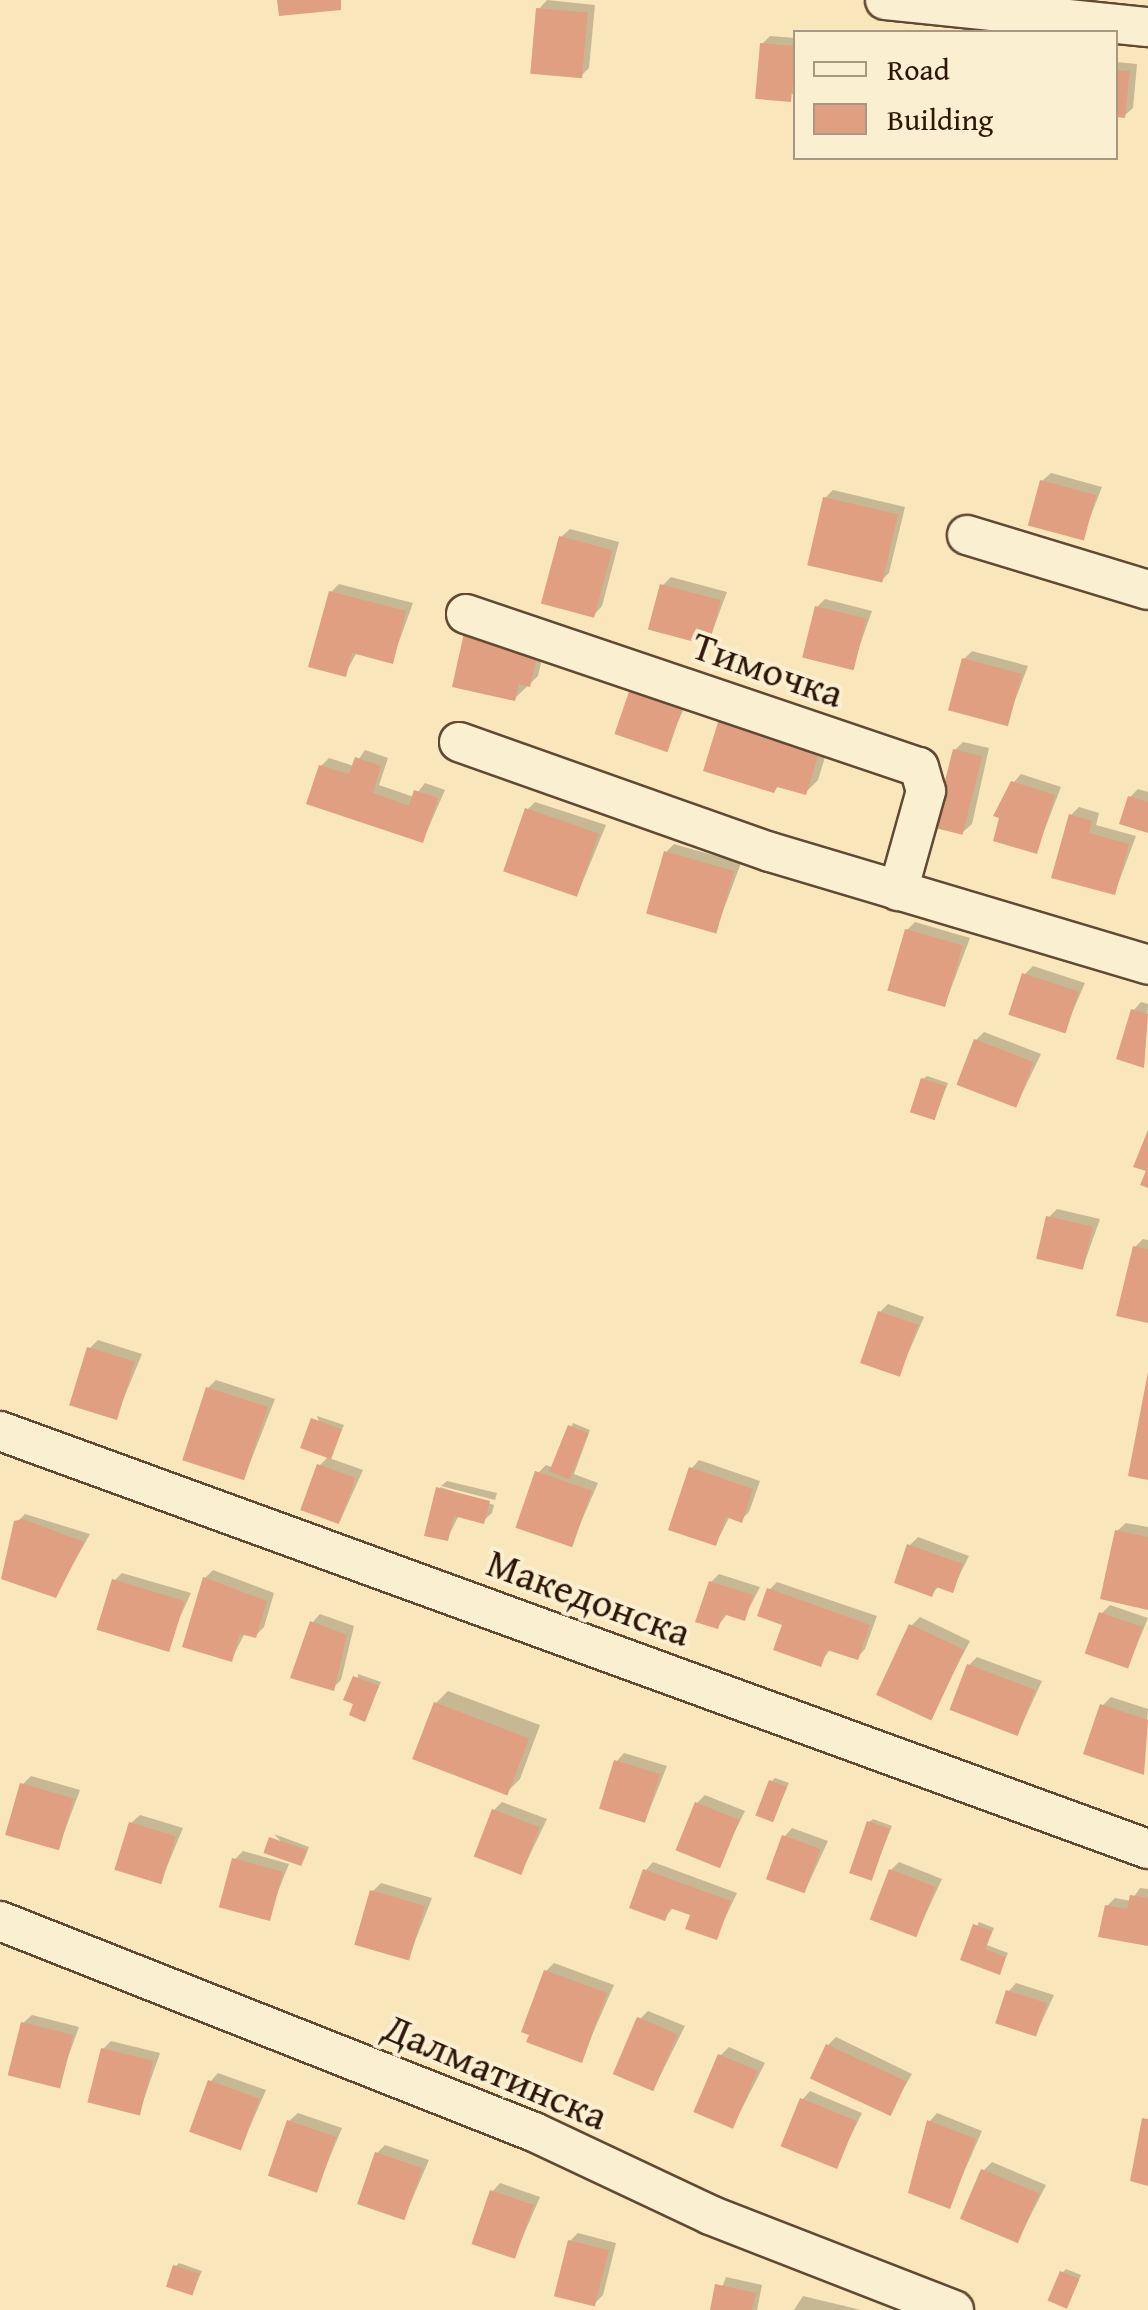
<!DOCTYPE html>
<meta charset="utf-8">
<style>
body{margin:0}
#map{position:relative;width:1148px;height:2310px;overflow:hidden;background:#f9e6ba;font-family:"Gentium Book Plus",serif}
div>[style]{position:absolute}
.shadow>*{inset:0;background:#0003}
.building>*{inset:0;background:#e09f81;transform-origin:0 0}
.roads{filter:drop-shadow(2px 0 #604a34) drop-shadow(-2px 0 #604a34) drop-shadow(0 2px #604a34) drop-shadow(0 -2px #604a34)}
.minor>*{height:38px;margin:-19px;padding:0 19px;transform-origin:19px;border-radius:19px;background:#fbefd2}
span{translate:-50% -50%;white-space:nowrap;text-align:center;line-height:1.15;-webkit-text-stroke:8px #fbefd2;paint-order:stroke}
.street-label{font-size:40px;color:#2d1608}
.legend{position:absolute;left:793px;top:30px;width:325px;height:130px;box-sizing:border-box;background:#fbefd2;border:2px solid #a99881;margin:0;padding:12px 18px;list-style:none;font-size:30px;color:#2d1608}
.legend li{display:flex;align-items:center;gap:20px;height:50px}
.legend b{width:50px;border:2px solid #a99881}
</style>
<div id="map">
<div class="shadow">
<i style="clip-path:polygon(547px 0,595px 5px,589px 68px,581px 76px,539px 9px)"></i>
<i style="clip-path:polygon(770px 36px,796px 38px,796px 100px,762px 44px)"></i>
<i style="clip-path:polygon(1116px 62px,1137px 64px,1133px 108px,1124px 116px,1116px 115px)"></i>
<i style="clip-path:polygon(1051px 473px,1102px 487px,1082px 538px,1042px 481px)"></i>
<i style="clip-path:polygon(833px 490px,905px 507px,889px 573px,881px 581px,825px 498px)"></i>
<i style="clip-path:polygon(570px 529px,619px 542px,602px 606px,594px 615px,561px 537px)"></i>
<i style="clip-path:polygon(671px 577px,727px 592px,708px 643px,663px 585px)"></i>
<i style="clip-path:polygon(339px 584px,413px 603px,392px 661px,357px 652px,345px 674px,331px 592px)"></i>
<i style="clip-path:polygon(825px 599px,872px 611px,852px 667px,817px 607px)"></i>
<i style="clip-path:polygon(546px 641px,538px 676px,514px 699px,455px 686px)"></i>
<i style="clip-path:polygon(972px 651px,1028px 666px,1006px 724px,964px 659px)"></i>
<i style="clip-path:polygon(692px 690px,666px 749px,617px 732px)"></i>
<i style="clip-path:polygon(738px 695px,832px 734px,818px 780px,805px 793px,779px 785px,774px 791px)"></i>
<i style="clip-path:polygon(963px 742px,989px 748px,972px 824px,963px 832px,955px 750px)"></i>
<i style="clip-path:polygon(365px 750px,388px 758px,379px 785px,414px 797px,425px 783px,445px 790px,423px 840px,321px 766px,329px 758px,354px 766px)"></i>
<i style="clip-path:polygon(1021px 774px,1061px 787px,1036px 852px,1013px 783px)"></i>
<i style="clip-path:polygon(1138px 789px,1148px 792px,1148px 830px,1130px 797px)"></i>
<i style="clip-path:polygon(535px 802px,606px 825px,578px 893px,527px 810px)"></i>
<i style="clip-path:polygon(1079px 807px,1099px 813px,1096px 825px,1136px 836px,1115px 892px,1071px 815px)"></i>
<i style="clip-path:polygon(674px 844px,741px 863px,716px 930px,666px 852px)"></i>
<i style="clip-path:polygon(915px 922px,970px 938px,945px 1004px,907px 930px)"></i>
<i style="clip-path:polygon(1033px 966px,1085px 983px,1064px 1031px,1025px 974px)"></i>
<i style="clip-path:polygon(1141px 1002px,1148px 1004px,1144px 1065px,1133px 1011px)"></i>
<i style="clip-path:polygon(984px 1032px,1041px 1054px,1016px 1106px,976px 1040px)"></i>
<i style="clip-path:polygon(927px 1076px,948px 1083px,935px 1117px,923px 1079px)"></i>
<i style="clip-path:polygon(1057px 1209px,1100px 1219px,1083px 1267px,1049px 1217px)"></i>
<i style="clip-path:polygon(1143px 1239px,1148px 1240px,1148px 1321px,1135px 1247px)"></i>
<i style="clip-path:polygon(888px 1304px,924px 1317px,899px 1374px,880px 1312px)"></i>
<i style="clip-path:polygon(98px 1340px,142px 1354px,116px 1417px,90px 1348px)"></i>
<i style="clip-path:polygon(216px 1380px,275px 1399px,244px 1478px,208px 1388px)"></i>
<i style="clip-path:polygon(317px 1416px,344px 1425px,329px 1458px,363px 1470px,340px 1521px,319px 1466px,330px 1455px)"></i>
<i style="clip-path:polygon(573px 1423px,590px 1430px,574px 1474px,598px 1483px,571px 1545px,538px 1473px,546px 1465px,554px 1468px)"></i>
<i style="clip-path:polygon(699px 1460px,760px 1481px,749px 1512px,741px 1520px,730px 1516px,716px 1543px,691px 1469px)"></i>
<i style="clip-path:polygon(447px 1481px,497px 1493px,495px 1500px,441px 1486px)"></i>
<i style="clip-path:polygon(440px 1487px,494px 1505px,492px 1513px,483px 1521px,459px 1515px,447px 1539px)"></i>
<i style="clip-path:polygon(25px 1514px,90px 1534px,55px 1596px,17px 1522px)"></i>
<i style="clip-path:polygon(1126px 1523px,1148px 1527px,1148px 1607px,1117px 1531px)"></i>
<i style="clip-path:polygon(918px 1537px,969px 1556px,952px 1590px,939px 1586px,932px 1594px,909px 1546px)"></i>
<i style="clip-path:polygon(213px 1570px,274px 1593px,264px 1627px,255px 1636px,245px 1633px,231px 1660px,205px 1578px)"></i>
<i style="clip-path:polygon(122px 1573px,191px 1593px,165px 1650px,114px 1581px)"></i>
<i style="clip-path:polygon(719px 1574px,760px 1587px,744px 1618px,728px 1613px,718px 1626px,711px 1582px)"></i>
<i style="clip-path:polygon(777px 1582px,877px 1616px,865px 1649px,857px 1658px,831px 1648px,820px 1664px,785px 1623px,769px 1590px)"></i>
<i style="clip-path:polygon(1110px 1605px,1148px 1618px,1128px 1667px,1102px 1613px)"></i>
<i style="clip-path:polygon(320px 1614px,354px 1626px,341px 1680px,333px 1688px,312px 1623px)"></i>
<i style="clip-path:polygon(920px 1617px,970px 1641px,930px 1717px,911px 1626px)"></i>
<i style="clip-path:polygon(977px 1657px,1042px 1681px,1018px 1733px,969px 1665px)"></i>
<i style="clip-path:polygon(358px 1674px,381px 1682px,364px 1719px,356px 1702px)"></i>
<i style="clip-path:polygon(448px 1691px,540px 1725px,520px 1779px,507px 1792px,436px 1703px)"></i>
<i style="clip-path:polygon(1111px 1697px,1148px 1709px,1143px 1772px,1103px 1705px)"></i>
<i style="clip-path:polygon(624px 1753px,667px 1766px,645px 1821px,616px 1762px)"></i>
<i style="clip-path:polygon(31px 1776px,80px 1790px,59px 1846px,23px 1784px)"></i>
<i style="clip-path:polygon(775px 1778px,789px 1783px,773px 1820px,772px 1781px)"></i>
<i style="clip-path:polygon(705px 1795px,745px 1811px,718px 1865px,697px 1803px)"></i>
<i style="clip-path:polygon(502px 1802px,547px 1819px,522px 1871px,494px 1810px)"></i>
<i style="clip-path:polygon(140px 1815px,183px 1828px,161px 1881px,131px 1823px)"></i>
<i style="clip-path:polygon(873px 1819px,892px 1826px,871px 1878px,869px 1822px)"></i>
<i style="clip-path:polygon(792px 1828px,828px 1841px,805px 1891px,784px 1837px)"></i>
<i style="clip-path:polygon(274px 1834px,309px 1847px,304px 1860px,301px 1863px)"></i>
<i style="clip-path:polygon(243px 1851px,289px 1864px,267px 1919px,235px 1859px)"></i>
<i style="clip-path:polygon(653px 1862px,737px 1893px,716px 1937px,693px 1914px,674px 1907px,664px 1918px,645px 1871px)"></i>
<i style="clip-path:polygon(899px 1862px,942px 1879px,916px 1935px,891px 1870px)"></i>
<i style="clip-path:polygon(381px 1883px,432px 1898px,408px 1959px,372px 1892px)"></i>
<i style="clip-path:polygon(1140px 1888px,1148px 1889px,1148px 1944px,1107px 1906px,1115px 1898px,1131px 1901px)"></i>
<i style="clip-path:polygon(979px 1922px,994px 1928px,987px 1945px,1008px 1953px,999px 1972px,963px 1959px)"></i>
<i style="clip-path:polygon(554px 1963px,614px 1985px,581px 2060px,546px 1971px)"></i>
<i style="clip-path:polygon(1016px 1983px,1054px 1995px,1036px 2034px,1008px 1992px)"></i>
<i style="clip-path:polygon(648px 2011px,685px 2026px,654px 2088px,640px 2019px)"></i>
<i style="clip-path:polygon(32px 2015px,79px 2027px,58px 2085px,23px 2023px)"></i>
<i style="clip-path:polygon(836px 2037px,912px 2074px,889px 2113px,828px 2045px)"></i>
<i style="clip-path:polygon(111px 2041px,160px 2053px,139px 2113px,103px 2049px)"></i>
<i style="clip-path:polygon(729px 2047px,765px 2063px,733px 2126px,720px 2056px)"></i>
<i style="clip-path:polygon(218px 2073px,266px 2090px,241px 2147px,210px 2082px)"></i>
<i style="clip-path:polygon(810px 2091px,862px 2113px,836px 2166px,802px 2100px)"></i>
<i style="clip-path:polygon(298px 2113px,342px 2128px,316px 2190px,289px 2121px)"></i>
<i style="clip-path:polygon(937px 2113px,982px 2131px,949px 2206px,929px 2122px)"></i>
<i style="clip-path:polygon(385px 2145px,429px 2160px,404px 2218px,377px 2153px)"></i>
<i style="clip-path:polygon(992px 2162px,1046px 2185px,1018px 2240px,984px 2170px)"></i>
<i style="clip-path:polygon(500px 2183px,540px 2197px,514px 2257px,492px 2192px)"></i>
<i style="clip-path:polygon(578px 2233px,616px 2243px,603px 2295px,595px 2303px,570px 2241px)"></i>
<i style="clip-path:polygon(179px 2263px,202px 2271px,192px 2293px,175px 2267px)"></i>
<i style="clip-path:polygon(1066px 2269px,1081px 2275px,1067px 2305px,1062px 2273px)"></i>
<i style="clip-path:polygon(726px 2277px,762px 2285px,757px 2310px,713px 2310px)"></i>
<i style="clip-path:polygon(803px 2296px,861px 2310px,794px 2310px)"></i>
</div>
<div class="building">
<i style="clip-path:polygon(277px 0,341px 0,341px 10px,279px 16px)"></i>
<i style="left:536px;top:8px;width:52px;height:66px;rotate:5deg"></i>
<i style="left:760px;top:43px;width:36px;height:56px;rotate:5deg"></i>
<i style="clip-path:polygon(1116px 70px,1130px 71px,1125px 118px,1116px 117px)"></i>
<i style="left:1040px;top:480px;width:58px;height:47px;rotate:15deg"></i>
<i style="left:823px;top:497px;width:77px;height:70px;rotate:13deg"></i>
<i style="left:559px;top:536px;width:55px;height:70px;rotate:15deg"></i>
<i style="left:660px;top:584px;width:63px;height:47px;rotate:15deg"></i>
<i style="clip-path:polygon(329px 591px,406px 611px,393px 664px,352px 653px,346px 677px,308px 667px)"></i>
<i style="left:815px;top:606px;width:53px;height:53px;rotate:14deg"></i>
<i style="clip-path:polygon(464px 633px,539px 649px,530px 687px,519px 684px,515px 701px,452px 687px)"></i>
<i style="left:962px;top:658px;width:62px;height:54px;rotate:15deg"></i>
<i style="left:633px;top:680px;width:56px;height:57px;rotate:19deg"></i>
<i style="clip-path:polygon(723px 706px,821px 746px,806px 795px,777px 787px,774px 793px,703px 771px)"></i>
<i style="left:953px;top:749px;width:30px;height:81px;rotate:14deg"></i>
<i style="clip-path:polygon(355px 757px,381px 766px,373px 793px,409px 806px,414px 790px,438px 798px,423px 843px,306px 804px,319px 765px,349px 774px)"></i>
<i style="clip-path:polygon(1011px 781px,1055px 795px,1037px 854px,993px 841px,999px 818px,993px 816px)"></i>
<i style="clip-path:polygon(1128px 796px,1148px 802px,1148px 833px,1119px 824px)"></i>
<i style="left:525px;top:808px;width:78px;height:67px;rotate:19deg"></i>
<i style="clip-path:polygon(1069px 814px,1092px 821px,1089px 833px,1129px 844px,1115px 895px,1051px 878px)"></i>
<i style="left:664px;top:851px;width:73px;height:65px;rotate:16deg"></i>
<i style="left:905px;top:929px;width:60px;height:64px;rotate:16deg"></i>
<i style="left:1022px;top:973px;width:60px;height:44px;rotate:18deg"></i>
<i style="clip-path:polygon(1131px 1009px,1148px 1014px,1144px 1068px,1116px 1059px)"></i>
<i style="left:974px;top:1039px;width:64px;height:49px;rotate:21deg"></i>
<i style="left:921px;top:1078px;width:26px;height:36px;rotate:18deg"></i>
<i style="clip-path:polygon(1148px 1130px,1148px 1188px,1140px 1185px,1146px 1171px,1133px 1167px)"></i>
<i style="left:1046px;top:1216px;width:48px;height:44px;rotate:13deg"></i>
<i style="clip-path:polygon(1133px 1246px,1148px 1249px,1148px 1323px,1116px 1316px)"></i>
<i style="left:878px;top:1311px;width:42px;height:55px;rotate:19deg"></i>
<i style="left:87px;top:1347px;width:50px;height:61px;rotate:17deg"></i>
<i style="clip-path:polygon(1148px 1372px,1148px 1480px,1128px 1476px)"></i>
<i style="left:206px;top:1387px;width:65px;height:77px;rotate:18deg"></i>
<i style="left:311px;top:1418px;width:33px;height:32px;rotate:20deg"></i>
<i style="left:568px;top:1425px;width:22px;height:50px;rotate:22deg"></i>
<i style="left:317px;top:1464px;width:41px;height:49px;rotate:20deg"></i>
<i style="clip-path:polygon(689px 1467px,753px 1489px,742px 1523px,726px 1517px,716px 1546px,668px 1530px)"></i>
<i style="left:535px;top:1471px;width:60px;height:60px;rotate:19deg"></i>
<i style="clip-path:polygon(436px 1487px,490px 1501px,484px 1524px,454px 1516px,448px 1541px,424px 1536px)"></i>
<i style="clip-path:polygon(23px 1519px,84px 1542px,56px 1598px,1px 1579px,14px 1521px)"></i>
<i style="clip-path:polygon(1115px 1530px,1148px 1537px,1148px 1610px,1100px 1599px)"></i>
<i style="clip-path:polygon(907px 1544px,963px 1564px,953px 1593px,936px 1587px,932px 1597px,894px 1583px)"></i>
<i style="clip-path:polygon(203px 1577px,267px 1601px,256px 1638px,240px 1634px,232px 1662px,182px 1647px)"></i>
<i style="left:112px;top:1579px;width:76px;height:53px;rotate:17deg"></i>
<i style="clip-path:polygon(709px 1581px,753px 1595px,745px 1621px,723px 1614px,718px 1629px,695px 1622px)"></i>
<i style="clip-path:polygon(767px 1588px,870px 1625px,858px 1660px,827px 1650px,821px 1667px,773px 1650px,782px 1625px,757px 1616px)"></i>
<i style="left:1099px;top:1612px;width:46px;height:44px;rotate:19deg"></i>
<i style="clip-path:polygon(310px 1621px,347px 1635px,334px 1691px,290px 1678px)"></i>
<i style="left:909px;top:1624px;width:61px;height:78px;rotate:25deg"></i>
<i style="left:967px;top:1664px;width:73px;height:49px;rotate:21deg"></i>
<i style="clip-path:polygon(353px 1676px,379px 1686px,365px 1722px,349px 1715px,353px 1704px,343px 1700px)"></i>
<i style="left:434px;top:1702px;width:102px;height:61px;rotate:21deg"></i>
<i style="clip-path:polygon(1100px 1704px,1148px 1720px,1144px 1775px,1083px 1754px)"></i>
<i style="left:614px;top:1760px;width:48px;height:51px;rotate:17deg"></i>
<i style="left:769px;top:1780px;width:19px;height:38px;rotate:21deg"></i>
<i style="left:20px;top:1783px;width:56px;height:54px;rotate:16deg"></i>
<i style="left:695px;top:1802px;width:48px;height:52px;rotate:22deg"></i>
<i style="left:492px;top:1809px;width:51px;height:51px;rotate:21deg"></i>
<i style="left:867px;top:1821px;width:24px;height:55px;rotate:19deg"></i>
<i style="left:129px;top:1822px;width:49px;height:50px;rotate:17deg"></i>
<i style="left:782px;top:1835px;width:41px;height:47px;rotate:20deg"></i>
<i style="left:269px;top:1837px;width:40px;height:17px;rotate:19deg"></i>
<i style="left:232px;top:1858px;width:53px;height:51px;rotate:15deg"></i>
<i style="clip-path:polygon(643px 1869px,731px 1901px,717px 1940px,685px 1929px,690px 1915px,670px 1908px,665px 1921px,629px 1908px)"></i>
<i style="left:889px;top:1869px;width:50px;height:54px;rotate:21deg"></i>
<i style="left:370px;top:1890px;width:57px;height:57px;rotate:16deg"></i>
<i style="clip-path:polygon(1130px 1895px,1148px 1898px,1148px 1946px,1098px 1937px,1105px 1905px,1127px 1909px)"></i>
<i style="clip-path:polygon(973px 1924px,992px 1931px,985px 1949px,1006px 1957px,1000px 1975px,960px 1960px)"></i>
<i style="clip-path:polygon(544px 1970px,607px 1993px,582px 2063px,526px 2042px,529px 2035px,521px 2032px)"></i>
<i style="left:1006px;top:1990px;width:43px;height:35px;rotate:18deg"></i>
<i style="left:637px;top:2017px;width:44px;height:62px;rotate:23deg"></i>
<i style="left:21px;top:2022px;width:54px;height:55px;rotate:14deg"></i>
<i style="left:826px;top:2044px;width:89px;height:38px;rotate:25deg"></i>
<i style="left:101px;top:2048px;width:54px;height:56px;rotate:14deg"></i>
<i style="left:718px;top:2054px;width:43px;height:63px;rotate:23deg"></i>
<i style="left:208px;top:2080px;width:55px;height:55px;rotate:20deg"></i>
<i style="left:800px;top:2098px;width:61px;height:52px;rotate:22deg"></i>
<i style="clip-path:polygon(1142px 2118px,1148px 2119px,1148px 2186px,1130px 2181px)"></i>
<i style="left:287px;top:2120px;width:52px;height:59px;rotate:19deg"></i>
<i style="clip-path:polygon(927px 2120px,976px 2139px,950px 2209px,908px 2193px)"></i>
<i style="left:375px;top:2152px;width:50px;height:55px;rotate:19deg"></i>
<i style="left:981px;top:2169px;width:63px;height:54px;rotate:23deg"></i>
<i style="left:490px;top:2190px;width:46px;height:57px;rotate:19deg"></i>
<i style="left:568px;top:2240px;width:42px;height:58px;rotate:14deg"></i>
<i style="left:173px;top:2265px;width:28px;height:23px;rotate:18deg"></i>
<i style="left:1060px;top:2271px;width:21px;height:32px;rotate:23deg"></i>
<i style="clip-path:polygon(715px 2284px,756px 2293px,752px 2310px,710px 2310px)"></i>
</div>
<div class="roads">
<div class="minor">
<i style="left:885px;top:0;width:264px;rotate:5.9deg"></i>
<i style="left:967px;top:535px;width:189px;rotate:16.9deg"></i>
<i style="left:466px;top:614px;width:478px;rotate:18.7deg"></i>
<i style="left:919px;top:767px;width:25px;rotate:74deg"></i>
<i style="left:926px;top:791px;width:104px;rotate:105.6deg"></i>
<i style="left:459px;top:742px;width:330px;rotate:19.5deg"></i>
<i style="left:770px;top:852px;width:395px;rotate:16.6deg"></i>
<i style="left:0;top:1431px;width:1222px;rotate:20.01deg"></i>
<i style="left:0;top:1921px;width:574px;rotate:21.56deg"></i>
<i style="left:534px;top:2132px;width:195px;rotate:25.2deg"></i>
<i style="left:710px;top:2215px;width:262px;rotate:21.3deg"></i>
</div>
</div>
<div class="street-label">
<span style="left:768px;top:669px;rotate:19deg">Тимочка</span>
<span style="left:589px;top:1597px;rotate:20deg">Македонска</span>
<span style="left:496px;top:2071px;rotate:23deg">Далматинска</span>
</div>
<ul class="legend">
<li><b style="height:12px;background:#fbefd2"></b>Road</li>
<li><b style="height:28px;background:#e09f81"></b>Building</li>
</ul>
</div>
